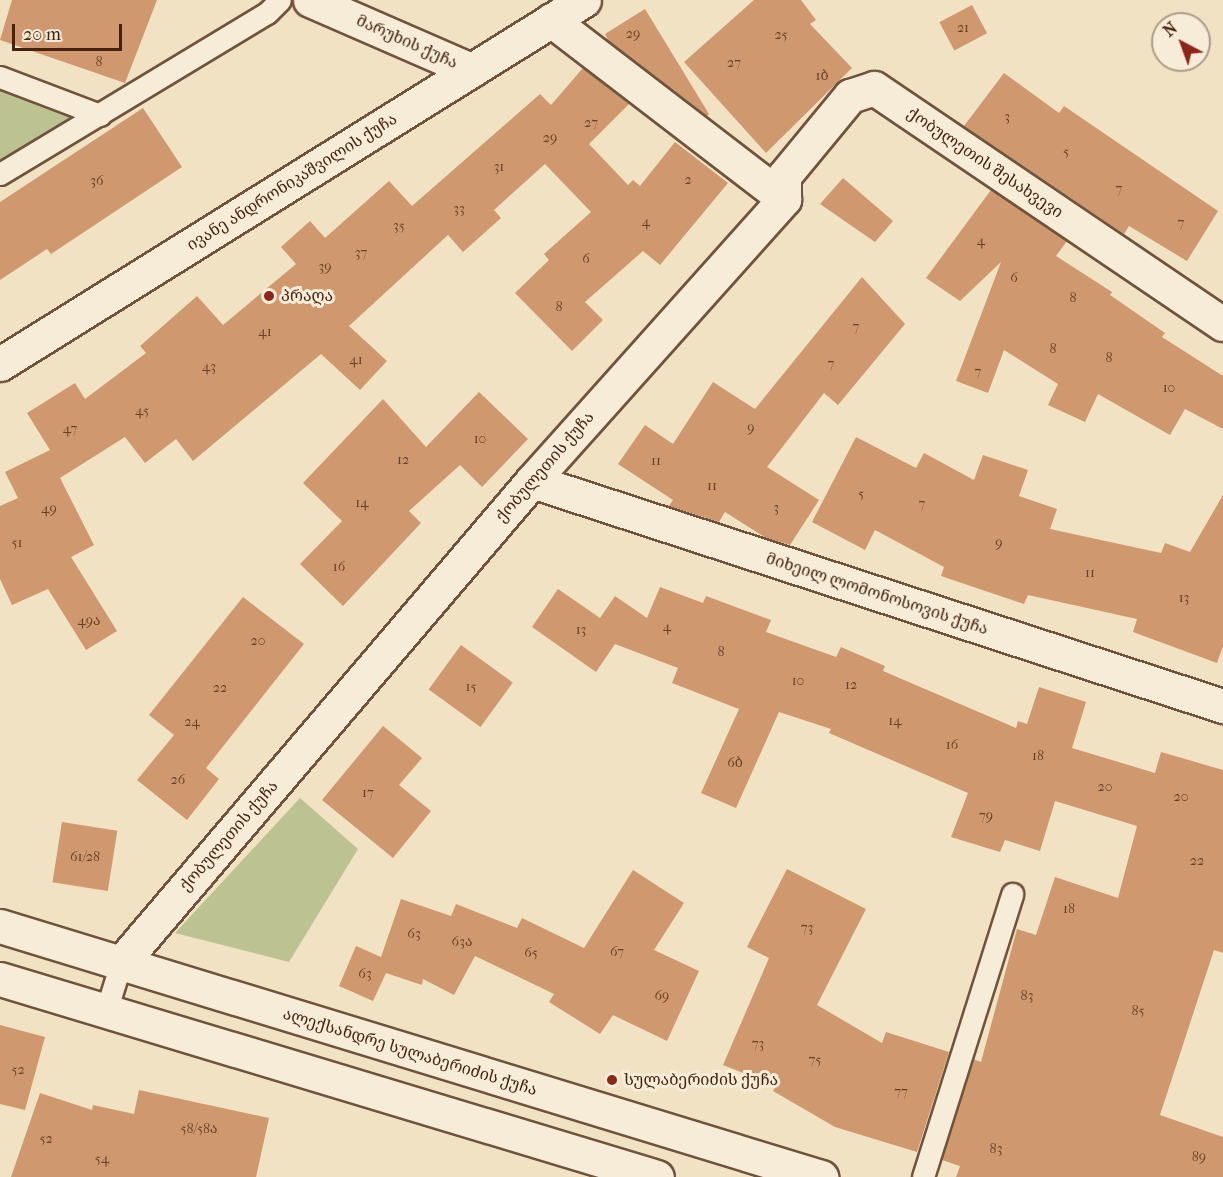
<!DOCTYPE html>
<meta charset="utf-8">
<style>
body{margin:0}
#map{position:relative;width:1223px;height:1177px;overflow:hidden;background:#f1e2c3;font-family:"IM FELL French Canon","Noto Serif Georgian",serif}
div>[style]{position:absolute}
.green>*{inset:0;background:#bdc292}
.building>*{inset:0;background:#cf986e;transform-origin:0 0}
.roads{filter:drop-shadow(2px 0 #70533d) drop-shadow(-2px 0 #70533d) drop-shadow(0 2px #70533d) drop-shadow(0 -2px #70533d)}
.service>*{height:21px;margin:-10.5px;padding:0 10.5px;transform-origin:10.5px;border-radius:10.5px;background:#f6ecd8}
.minor>*{height:33px;margin:-16.5px;padding:0 16.5px;transform-origin:16.5px;border-radius:16.5px;background:#f6ecd8}
.tertiary>*{height:33px;margin:-16.5px;padding:0 16.5px;transform-origin:16.5px;border-radius:16.5px;background:#f6ecd8}
.dots>*{width:16px;height:16px;translate:-50% -50%;box-sizing:border-box;border:3px solid #f6ecd8;border-radius:50%}
span{translate:-50% -50%;white-space:nowrap;text-align:center;line-height:1.15;-webkit-text-stroke:6px #f6ecd8;paint-order:stroke}
.number-label{font-size:14px;color:#684028}
.number-label span{-webkit-text-stroke-width:0}
.street-label{font-size:16px;color:#452310}
.poi-label{font-size:16px;color:#452310}
.left{translate:0 -50%;text-align:left}
.north{position:absolute;left:1151px;top:12px;width:60px;height:60px;box-sizing:border-box;background:#f6ecd8;border:2px solid #af9c88;border-radius:50%;rotate:319deg;font-size:16px;font-weight:700;line-height:24px;text-align:center;color:#452310}
.north::after{content:'';display:block;margin:auto;width:21px;height:27px;background:#8f2418;clip-path:polygon(50% 0,100% 100%,50% 72%,0 100%)}
.scale{position:absolute;left:12px;top:24px;width:110px;height:27px;box-sizing:border-box;border:3px solid #452310;border-top:0;padding-left:8px;font-size:18px;line-height:21px;white-space:nowrap;color:#452310;-webkit-text-stroke:4px #f6ecd8;paint-order:stroke}
</style>
<div id="map">
<div class="green">
<i style="clip-path:polygon(0 77px,100px 115px,0 174px)"></i>
<i style="clip-path:polygon(300px 798px,358px 849px,289px 962px,175px 933px)"></i>
</div>
<div class="building">
<i style="clip-path:polygon(12px 0,157px 0,125px 83px,0 40px)"></i>
<i style="clip-path:polygon(754px 0,801px 0,816px 20px,810px 24px,852px 68px,766px 153px,684px 62px)"></i>
<i style="left:972px;top:5px;width:32px;height:37px;rotate:62deg"></i>
<i style="clip-path:polygon(645px 9px,709px 114px,707px 116px,608px 40px,605px 34px)"></i>
<i style="clip-path:polygon(583px 68px,629px 104px,589px 144px,628px 185px,633px 180px,640px 186px,675px 142px,728px 183px,660px 265px,643px 251px,585px 302px,603px 320px,572px 351px,515px 293px,549px 260px,544px 254px,591px 212px,545px 164px,494px 210px,501px 218px,463px 252px,448px 235px,349px 326px,387px 361px,360px 390px,321px 354px,193px 461px,176px 439px,145px 463px,125px 437px,60px 478px,94px 545px,71px 557px,117px 631px,86px 650px,48px 589px,12px 605px,0 579px,0 506px,18px 498px,5px 472px,50px 450px,27px 413px,75px 383px,85px 399px,146px 353px,140px 346px,197px 296px,223px 325px,296px 264px,281px 247px,310px 221px,325px 238px,389px 181px,412px 206px,540px 94px,551px 105px)"></i>
<i style="clip-path:polygon(1004px 73px,1059px 113px,1064px 106px,1218px 211px,1187px 261px,1129px 226px,1124px 234px,964px 126px)"></i>
<i style="clip-path:polygon(143px 108px,182px 167px,51px 254px,47px 249px,0 280px,0 202px)"></i>
<i style="clip-path:polygon(843px 178px,893px 221px,875px 242px,820px 204px)"></i>
<i style="clip-path:polygon(991px 190px,1067px 241px,1056px 256px,1112px 292px,1110px 295px,1165px 333px,1162px 337px,1223px 376px,1223px 429px,1185px 409px,1170px 435px,1098px 394px,1085px 422px,1048px 405px,1058px 384px,1004px 350px,988px 393px,956px 381px,1001px 262px,960px 301px,926px 278px)"></i>
<i style="clip-path:polygon(862px 277px,905px 324px,838px 405px,824px 393px,767px 467px,819px 500px,790px 545px,766px 538px,725px 512px,719px 522px,669px 506px,673px 500px,618px 464px,645px 425px,673px 444px,713px 382px,755px 409px)"></i>
<i style="clip-path:polygon(479px 392px,528px 439px,482px 487px,460px 465px,409px 511px,421px 523px,343px 606px,300px 564px,342px 521px,303px 483px,383px 399px,426px 447px)"></i>
<i style="clip-path:polygon(856px 437px,916px 468px,924px 453px,974px 480px,983px 455px,1028px 470px,1019px 496px,1057px 509px,1050px 529px,1161px 553px,1165px 543px,1190px 552px,1223px 495px,1223px 646px,1217px 663px,1133px 632px,1137px 619px,1028px 595px,1024px 604px,941px 576px,944px 567px,875px 530px,865px 550px,812px 522px)"></i>
<i style="clip-path:polygon(660px 587px,703px 603px,706px 596px,771px 620px,766px 632px,836px 657px,841px 647px,885px 666px,883px 671px,1016px 728px,1018px 721px,1027px 724px,1039px 687px,1086px 702px,1072px 748px,1155px 773px,1161px 752px,1223px 770px,1223px 953px,1214px 950px,1160px 1115px,1223px 1137px,1223px 1177px,956px 1177px,960px 1166px,942px 1160px,973px 1059px,981px 1062px,1017px 929px,1036px 935px,1055px 877px,1118px 898px,1137px 826px,1055px 801px,1040px 851px,1005px 840px,1000px 852px,951px 837px,968px 793px,829px 733px,831px 729px,779px 712px,736px 808px,701px 793px,739px 709px,672px 683px,678px 668px,615px 644px,596px 672px,532px 627px,558px 589px,600px 618px,615px 596px,647px 618px)"></i>
<i style="clip-path:polygon(243px 597px,304px 644px,206px 768px,219px 779px,187px 820px,137px 780px,174px 735px,149px 715px)"></i>
<i style="left:461px;top:645px;width:64px;height:55px;rotate:36deg"></i>
<i style="clip-path:polygon(383px 726px,422px 758px,399px 785px,431px 811px,393px 858px,322px 800px)"></i>
<i style="left:62px;top:822px;width:56px;height:61px;rotate:9deg"></i>
<i style="clip-path:polygon(787px 869px,866px 909px,817px 1005px,882px 1043px,886px 1032px,949px 1052px,917px 1152px,835px 1127px,773px 1091px,776px 1086px,723px 1065px,769px 958px,747px 947px)"></i>
<i style="clip-path:polygon(633px 870px,684px 903px,654px 950px,699px 971px,667px 1041px,613px 1015px,600px 1034px,549px 1002px,554px 994px,475px 956px,454px 995px,423px 979px,422px 985px,386px 973px,373px 1001px,339px 986px,356px 946px,381px 957px,401px 899px,451px 916px,456px 904px,517px 928px,522px 918px,584px 948px)"></i>
<i style="clip-path:polygon(0 1025px,45px 1037px,25px 1110px,0 1104px)"></i>
<i style="clip-path:polygon(139px 1090px,269px 1118px,256px 1177px,11px 1177px,40px 1093px,92px 1110px,93px 1105px,134px 1114px)"></i>
</div>
<div class="roads">
<div class="service">
<i style="left:0;top:77px;width:107px;rotate:20.8deg"></i>
<i style="left:0;top:174px;width:312px;rotate:-31.1deg"></i>
<i style="left:267px;top:13px;width:18px;rotate:-45deg"></i>
<i style="left:106px;top:1011px;width:50px;rotate:-72.6deg"></i>
<i style="left:923px;top:1177px;width:297px;rotate:-72.5deg"></i>
</div>
<div class="minor">
<i style="left:310px;top:0;width:176px;rotate:23.5deg"></i>
<i style="left:551px;top:20px;width:294px;rotate:37.5deg"></i>
<i style="left:784px;top:199px;width:23px;rotate:-90deg"></i>
<i style="left:784px;top:176px;width:104px;rotate:-50.5deg"></i>
<i style="left:850px;top:96px;width:25px;rotate:-18deg"></i>
<i style="left:874px;top:88px;width:421px;rotate:34.1deg"></i>
<i style="left:0;top:364px;width:688px;rotate:-31.93deg"></i>
<i style="left:532px;top:481px;width:727px;rotate:18.04deg"></i>
<i style="left:121px;top:963px;width:633px;rotate:-49.55deg"></i>
<i style="left:532px;top:481px;width:378px;rotate:-48.2deg"></i>
</div>
<div class="tertiary">
<i style="left:0;top:926px;width:859px;rotate:17deg"></i>
<i style="left:0;top:979px;width:686px;rotate:16.77deg"></i>
</div>
</div>
<div class="dots">
<i style="left:269px;top:296px;background:#8f2418"></i>
<i style="left:612px;top:1080px;background:#8f2418"></i>
</div>
<div class="number-label">
<span style="left:963px;top:28px">21</span>
<span style="left:633px;top:34px">29</span>
<span style="left:781px;top:35px">25</span>
<span style="left:99px;top:62px">8</span>
<span style="left:734px;top:63px">27</span>
<span style="left:822px;top:76px">1ბ</span>
<span style="left:1007px;top:117px">3</span>
<span style="left:591px;top:123px">27</span>
<span style="left:550px;top:138px">29</span>
<span style="left:1066px;top:152px">5</span>
<span style="left:499px;top:167px">31</span>
<span style="left:688px;top:180px">2</span>
<span style="left:97px;top:181px">36</span>
<span style="left:1119px;top:189px">7</span>
<span style="left:459px;top:209px">33</span>
<span style="left:646px;top:222px">4</span>
<span style="left:1181px;top:223px">7</span>
<span style="left:399px;top:226px">35</span>
<span style="left:981px;top:241px">4</span>
<span style="left:361px;top:253px">37</span>
<span style="left:586px;top:259px">6</span>
<span style="left:325px;top:267px">39</span>
<span style="left:1014px;top:278px">6</span>
<span style="left:1073px;top:298px">8</span>
<span style="left:559px;top:307px">8</span>
<span style="left:856px;top:327px">7</span>
<span style="left:265px;top:332px">41</span>
<span style="left:1053px;top:349px">8</span>
<span style="left:1109px;top:358px">8</span>
<span style="left:356px;top:360px">41</span>
<span style="left:831px;top:364px">7</span>
<span style="left:209px;top:367px">43</span>
<span style="left:978px;top:372px">7</span>
<span style="left:1169px;top:388px">10</span>
<span style="left:142px;top:411px">45</span>
<span style="left:751px;top:428px">9</span>
<span style="left:70px;top:429px">47</span>
<span style="left:480px;top:439px">10</span>
<span style="left:403px;top:460px">12</span>
<span style="left:656px;top:461px">11</span>
<span style="left:712px;top:486px">11</span>
<span style="left:861px;top:494px">5</span>
<span style="left:362px;top:503px">14</span>
<span style="left:922px;top:504px">7</span>
<span style="left:776px;top:508px">3</span>
<span style="left:49px;top:509px">49</span>
<span style="left:17px;top:543px">51</span>
<span style="left:999px;top:543px">9</span>
<span style="left:339px;top:567px">16</span>
<span style="left:1090px;top:573px">11</span>
<span style="left:1184px;top:598px">13</span>
<span style="left:89px;top:621px">49ა</span>
<span style="left:667px;top:627px">4</span>
<span style="left:581px;top:630px">13</span>
<span style="left:258px;top:641px">20</span>
<span style="left:721px;top:652px">8</span>
<span style="left:798px;top:681px">10</span>
<span style="left:851px;top:685px">12</span>
<span style="left:471px;top:687px">15</span>
<span style="left:220px;top:688px">22</span>
<span style="left:895px;top:721px">14</span>
<span style="left:192px;top:722px">24</span>
<span style="left:952px;top:745px">16</span>
<span style="left:1038px;top:756px">18</span>
<span style="left:735px;top:763px">6ბ</span>
<span style="left:178px;top:780px">26</span>
<span style="left:1105px;top:787px">20</span>
<span style="left:368px;top:793px">17</span>
<span style="left:1181px;top:797px">20</span>
<span style="left:986px;top:816px">79</span>
<span style="left:85px;top:857px">61/28</span>
<span style="left:1197px;top:861px">22</span>
<span style="left:1069px;top:909px">18</span>
<span style="left:807px;top:928px">73</span>
<span style="left:414px;top:934px">63</span>
<span style="left:462px;top:942px">63ა</span>
<span style="left:617px;top:952px">67</span>
<span style="left:531px;top:953px">65</span>
<span style="left:365px;top:974px">63</span>
<span style="left:662px;top:996px">69</span>
<span style="left:1027px;top:996px">83</span>
<span style="left:1138px;top:1011px">85</span>
<span style="left:758px;top:1044px">73</span>
<span style="left:815px;top:1060px">75</span>
<span style="left:18px;top:1070px">52</span>
<span style="left:901px;top:1092px">77</span>
<span style="left:199px;top:1129px">58/58ა</span>
<span style="left:46px;top:1139px">52</span>
<span style="left:996px;top:1149px">83</span>
<span style="left:1199px;top:1157px">89</span>
<span style="left:102px;top:1159px">54</span>
</div>
<div class="street-label">
<span style="left:407px;top:42px;rotate:24deg">მარუხის ქუჩა</span>
<span style="left:985px;top:163px;rotate:34deg">ქობულეთის შესახვევი</span>
<span style="left:292px;top:182px;rotate:-32deg">ივანე ანდრონიკაშვილის ქუჩა</span>
<span style="left:545px;top:467px;rotate:-49deg">ქობულეთის ქუჩა</span>
<span style="left:877px;top:594px;rotate:18deg">მიხეილ ლომონოსოვის ქუჩა</span>
<span style="left:229px;top:836px;rotate:-49deg">ქობულეთის ქუჩა</span>
<span style="left:410px;top:1052px;rotate:17deg">ალექსანდრე სულაბერიძის ქუჩა</span>
</div>
<div class="poi-label">
<span class="left" style="left:281px;top:296px">პრაღა</span>
<span class="left" style="left:624px;top:1080px">სულაბერიძის ქუჩა</span>
</div>
<div class="north">N</div>
<div class="scale">20 m</div>
</div>
